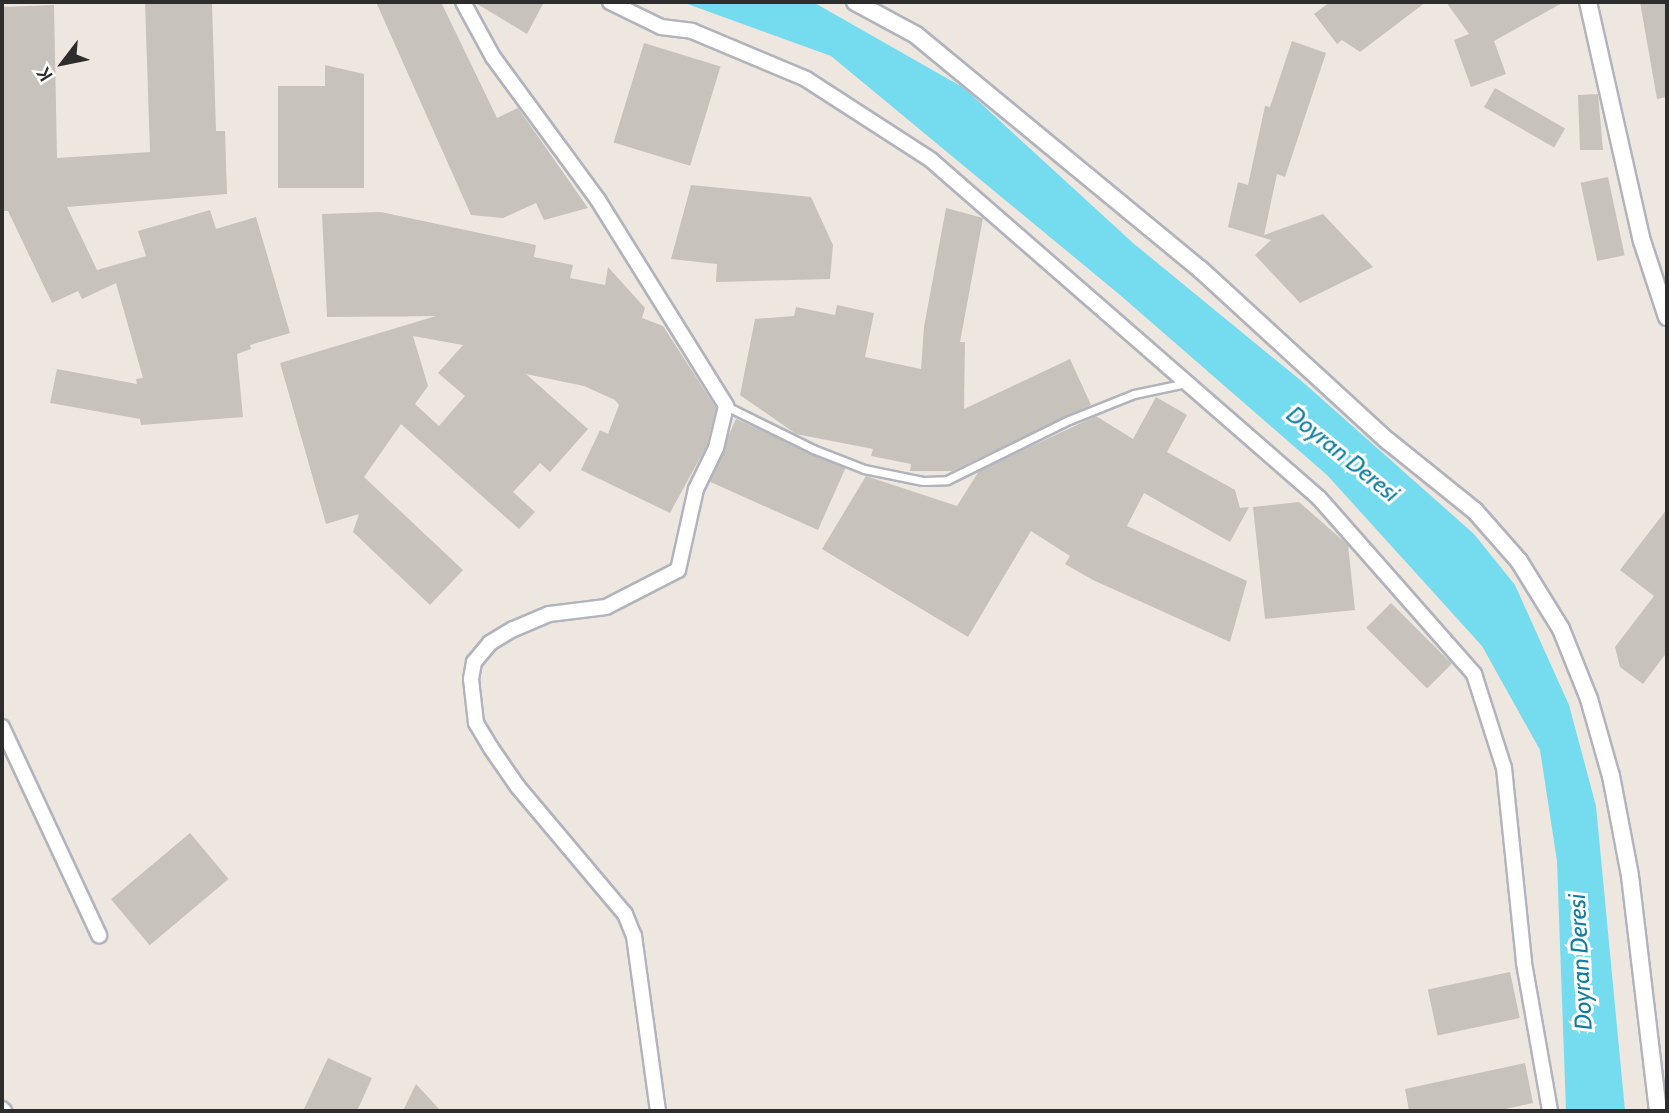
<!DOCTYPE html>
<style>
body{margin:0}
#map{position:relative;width:1669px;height:1113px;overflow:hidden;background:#eee7e0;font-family:Cabin,sans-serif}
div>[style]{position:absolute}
.water>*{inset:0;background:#75dbef}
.building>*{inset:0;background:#c7c2bc;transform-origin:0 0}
.roads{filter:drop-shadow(2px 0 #b1b4bd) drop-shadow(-2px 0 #b1b4bd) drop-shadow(0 2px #b1b4bd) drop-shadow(0 -2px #b1b4bd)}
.service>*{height:7px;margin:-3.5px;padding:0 3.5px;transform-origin:3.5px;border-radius:3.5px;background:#fff}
.minor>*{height:14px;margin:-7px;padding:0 7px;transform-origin:7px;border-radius:7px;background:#fff}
.tertiary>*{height:16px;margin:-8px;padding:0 8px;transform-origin:8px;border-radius:8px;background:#fff}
span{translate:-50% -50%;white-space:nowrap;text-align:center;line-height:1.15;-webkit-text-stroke:6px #fff;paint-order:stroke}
.water-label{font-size:24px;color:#0f7ea0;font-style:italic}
.frame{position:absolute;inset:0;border:4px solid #2d2d2d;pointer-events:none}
.north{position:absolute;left:28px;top:28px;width:70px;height:70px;-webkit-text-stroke:5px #fff;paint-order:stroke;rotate:238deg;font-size:19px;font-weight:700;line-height:28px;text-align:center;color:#2d2d2d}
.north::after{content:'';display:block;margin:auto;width:24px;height:32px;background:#2d2d2d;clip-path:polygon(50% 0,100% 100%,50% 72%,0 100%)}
</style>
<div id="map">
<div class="water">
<i style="clip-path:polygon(682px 2px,813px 2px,964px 88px,1133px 243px,1305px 384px,1474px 534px,1515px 585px,1569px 705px,1596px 806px,1625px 1111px,1566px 1111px,1557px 861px,1540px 750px,1482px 646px,1327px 475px,1120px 295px,831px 56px)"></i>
</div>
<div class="building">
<i style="clip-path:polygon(145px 2px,212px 2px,216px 131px,225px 131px,227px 194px,67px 207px,97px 270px,146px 256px,138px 231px,210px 210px,216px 229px,256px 217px,290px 333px,250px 345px,251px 349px,237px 354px,243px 417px,141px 425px,140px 419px,50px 403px,57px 369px,137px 384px,136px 379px,143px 378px,116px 283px,82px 299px,78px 291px,52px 303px,8px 211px,2px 211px,2px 7px,54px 5px,57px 158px,150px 152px)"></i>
<i style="clip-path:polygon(376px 2px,441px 2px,497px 118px,518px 108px,588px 208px,544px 220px,536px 203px,503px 218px,471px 215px)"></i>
<i style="clip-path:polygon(474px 2px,544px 2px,527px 34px)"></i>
<i style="clip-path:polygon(1330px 2px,1426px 2px,1360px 52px,1342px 40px,1337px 44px,1314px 14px)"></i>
<i style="clip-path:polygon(1446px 2px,1564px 2px,1494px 41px,1506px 74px,1471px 87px,1454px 40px,1469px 34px)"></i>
<i style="clip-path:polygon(1640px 2px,1667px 2px,1667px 97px,1657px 99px)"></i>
<i style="clip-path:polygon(1292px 41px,1326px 53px,1285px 177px,1277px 174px,1264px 235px,1323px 214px,1373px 267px,1300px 303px,1255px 255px,1271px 240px,1228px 227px,1238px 182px,1248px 185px,1265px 106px,1270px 107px)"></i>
<i style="left:644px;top:43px;width:80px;height:104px;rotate:17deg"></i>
<i style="clip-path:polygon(325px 65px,364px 74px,364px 188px,278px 188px,278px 86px,325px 86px)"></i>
<i style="left:1495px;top:88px;width:81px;height:22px;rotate:30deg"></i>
<i style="clip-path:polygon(1598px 94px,1603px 150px,1580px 150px,1578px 95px)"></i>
<i style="left:1608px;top:177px;width:80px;height:28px;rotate:78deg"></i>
<i style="clip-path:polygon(691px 185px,811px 197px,833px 245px,830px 279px,716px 282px,717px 264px,671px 259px)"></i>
<i style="clip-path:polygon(946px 208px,983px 218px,960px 342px,965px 342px,964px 409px,1070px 359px,1091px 405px,952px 471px,910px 471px,911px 464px,871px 456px,873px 449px,796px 434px,740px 395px,755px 319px,794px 316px,796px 307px,835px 315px,837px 305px,874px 313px,865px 357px,921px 369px,924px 327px)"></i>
<i style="clip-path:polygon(evenodd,381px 212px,536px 245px,534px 257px,573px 265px,570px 278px,605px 285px,608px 267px,645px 308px,642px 318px,663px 326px,716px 408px,707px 445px,670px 513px,581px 470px,600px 430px,608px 434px,619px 405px,615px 400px,584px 386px,526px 374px,588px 429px,550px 472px,540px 463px,513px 492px,535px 512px,519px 529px,401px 424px,364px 477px,463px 570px,430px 605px,353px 532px,359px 514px,326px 524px,280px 363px,436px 316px,327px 317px,322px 214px,381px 212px,413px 336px,463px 345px,438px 373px,465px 396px,439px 426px,415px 404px,428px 386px,413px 336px)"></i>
<i style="clip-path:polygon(1156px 397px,1187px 415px,1167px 452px,1235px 490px,1240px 508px,1249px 507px,1230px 542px,1144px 493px,1127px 526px,1247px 581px,1230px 642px,1093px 580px,1065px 564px,1070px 556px,1031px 531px,968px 637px,822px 549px,866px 476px,957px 506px,979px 471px,1096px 416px,1133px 439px)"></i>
<i style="left:736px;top:419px;width:120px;height:68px;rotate:24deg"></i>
<i style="clip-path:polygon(1299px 502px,1348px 545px,1355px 610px,1265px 619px,1253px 507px)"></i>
<i style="clip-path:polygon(1667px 509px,1667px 652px,1643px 684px,1620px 667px,1615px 647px,1654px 596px,1620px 570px)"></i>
<i style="left:1391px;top:603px;width:86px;height:35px;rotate:45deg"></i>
<i style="left:190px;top:833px;width:60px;height:103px;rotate:50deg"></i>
<i style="left:1510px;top:972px;width:47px;height:84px;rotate:78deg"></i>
<i style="clip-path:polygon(328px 1058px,372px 1078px,357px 1111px,303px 1111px)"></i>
<i style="clip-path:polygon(1525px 1063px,1533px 1103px,1496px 1111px,1409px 1111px,1405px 1089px)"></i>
<i style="clip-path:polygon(416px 1084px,441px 1111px,403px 1111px)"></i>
</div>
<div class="roads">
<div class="service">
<i style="left:726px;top:406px;width:97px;rotate:26.3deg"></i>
<i style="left:813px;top:449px;width:55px;rotate:21.4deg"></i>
<i style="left:864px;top:469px;width:60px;rotate:11.5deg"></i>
<i style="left:923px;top:481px;width:24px;rotate:-2deg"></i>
<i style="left:947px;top:480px;width:136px;rotate:-26.2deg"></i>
<i style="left:1069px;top:420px;width:70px;rotate:-21.8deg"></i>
<i style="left:1134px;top:394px;width:53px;rotate:-11.9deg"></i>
</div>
<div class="minor">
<i style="left:463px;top:2px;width:63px;rotate:61.4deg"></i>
<i style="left:493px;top:57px;width:177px;rotate:53.7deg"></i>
<i style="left:598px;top:200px;width:243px;rotate:58.1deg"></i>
<i style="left:726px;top:406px;width:43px;rotate:103.4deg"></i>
<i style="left:716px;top:448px;width:46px;rotate:116deg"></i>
<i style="left:696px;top:489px;width:83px;rotate:102.5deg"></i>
<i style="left:678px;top:570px;width:81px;rotate:152.8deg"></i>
<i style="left:606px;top:607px;width:57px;rotate:173deg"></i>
<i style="left:549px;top:614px;width:39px;rotate:157deg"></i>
<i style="left:513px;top:629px;width:27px;rotate:149deg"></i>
<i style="left:490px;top:643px;width:25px;rotate:130deg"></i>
<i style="left:474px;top:662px;width:17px;rotate:100deg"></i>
<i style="left:471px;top:679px;width:44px;rotate:83.5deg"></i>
<i style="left:476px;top:723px;width:29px;rotate:59deg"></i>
<i style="left:491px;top:748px;width:47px;rotate:55.3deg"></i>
<i style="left:518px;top:787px;width:166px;rotate:49.9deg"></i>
<i style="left:625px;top:914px;width:24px;rotate:68deg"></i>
<i style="left:634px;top:936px;width:177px;rotate:82.2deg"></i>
<i style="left:610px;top:2px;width:57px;rotate:26.1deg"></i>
<i style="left:661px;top:27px;width:31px;rotate:7deg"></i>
<i style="left:692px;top:31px;width:124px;rotate:22.8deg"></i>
<i style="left:806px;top:79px;width:149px;rotate:32.9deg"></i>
<i style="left:931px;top:160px;width:515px;rotate:41.06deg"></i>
<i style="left:1319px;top:498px;width:235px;rotate:48.6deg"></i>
<i style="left:1474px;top:674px;width:99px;rotate:72.3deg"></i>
<i style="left:1504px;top:768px;width:196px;rotate:84.1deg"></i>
<i style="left:1524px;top:963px;width:150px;rotate:80deg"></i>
<i style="left:2px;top:727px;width:230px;rotate:65deg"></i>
<i style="left:2px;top:1109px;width:3px;rotate:45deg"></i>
</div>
<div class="tertiary">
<i style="left:855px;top:2px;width:69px;rotate:28.4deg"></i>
<i style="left:916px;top:35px;width:368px;rotate:39.5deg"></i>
<i style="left:1200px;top:269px;width:255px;rotate:42.5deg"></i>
<i style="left:1388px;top:441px;width:112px;rotate:38.8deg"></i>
<i style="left:1475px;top:511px;width:67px;rotate:48.7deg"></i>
<i style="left:1519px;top:561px;width:80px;rotate:58.3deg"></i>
<i style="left:1561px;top:629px;width:75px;rotate:68.2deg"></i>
<i style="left:1589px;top:699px;width:80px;rotate:74.1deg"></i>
<i style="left:1611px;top:776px;width:102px;rotate:79.2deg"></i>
<i style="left:1630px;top:876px;width:237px;rotate:83.2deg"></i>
<i style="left:1588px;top:2px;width:245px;rotate:77.3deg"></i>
<i style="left:1642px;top:241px;width:80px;rotate:71.8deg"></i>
</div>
</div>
<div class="water-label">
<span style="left:1343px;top:454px;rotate:39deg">Doyran Deresi</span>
<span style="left:1580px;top:962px;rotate:-93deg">Doyran Deresi</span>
</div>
<div class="frame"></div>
<div class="north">K</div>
</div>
